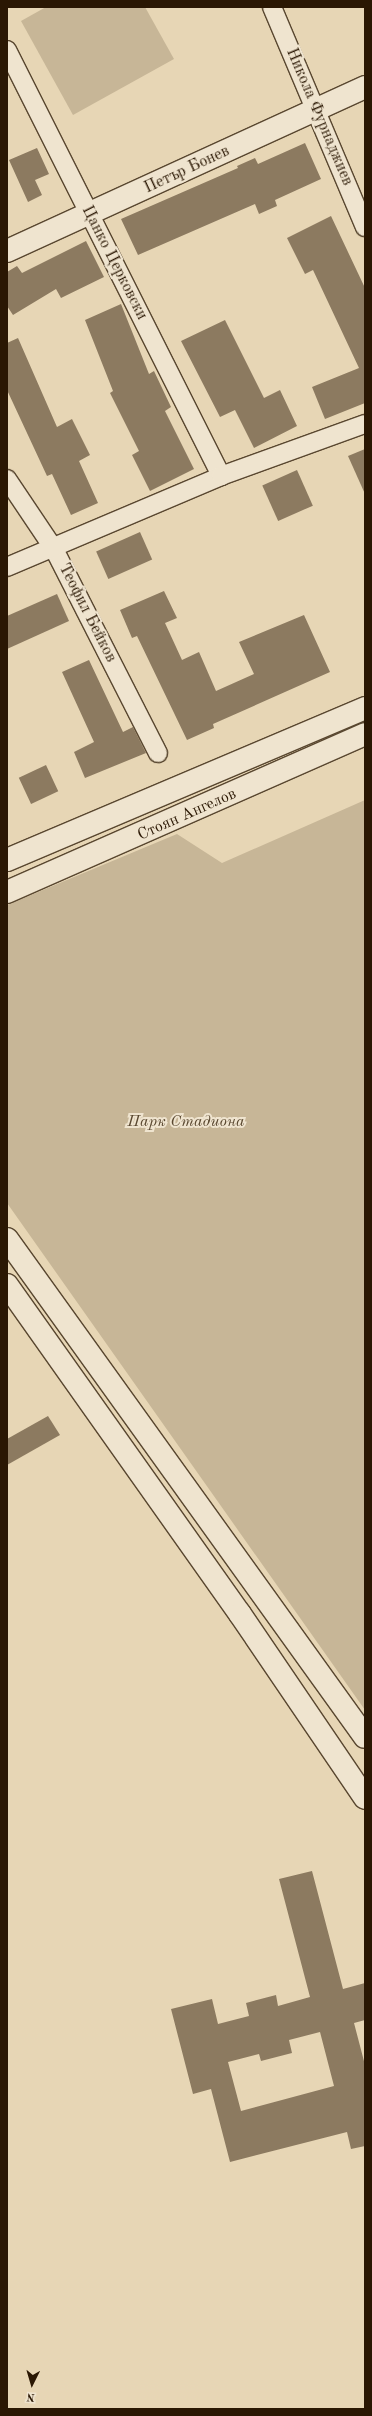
<!DOCTYPE html>
<meta charset="utf-8">
<style>
body{margin:0}
#map{position:relative;width:372px;height:2416px;overflow:hidden;background:#e7d6b5;font-family:"Old Standard TT",serif}
div>[style]{position:absolute}
.green>*{inset:0;background:#c7b697}
.building>*{inset:0;background:#8c7a60;transform-origin:0 0}
.roads{filter:drop-shadow(1px 0 #594730) drop-shadow(-1px 0 #594730) drop-shadow(0 1px #594730) drop-shadow(0 -1px #594730)}
.street>*{height:18px;margin:-9px;padding:0 9px;transform-origin:9px;border-radius:9px;background:#efe4cf}
.secondary>*{height:22px;margin:-11px;padding:0 11px;transform-origin:11px;border-radius:11px;background:#efe4cf}
span{translate:-50% -50%;white-space:nowrap;text-align:center;line-height:1.15;-webkit-text-stroke:4px #efe4cf;paint-order:stroke}
.street-label{font-size:16px;color:#2a1703}
.park-label{font-size:16px;color:#59472f;font-style:italic}
.frame{position:absolute;inset:0;border:8px solid #2a1703;pointer-events:none}
.north{position:absolute;left:12px;top:2364px;width:40px;height:40px;-webkit-text-stroke:3px #efe4cf;paint-order:stroke;rotate:185deg;font-size:11px;font-weight:700;line-height:16px;text-align:center;color:#2a1703}
.north::after{content:'';display:block;margin:auto;width:14px;height:18px;background:#2a1703;clip-path:polygon(50% 0,100% 100%,50% 72%,0 100%)}
</style>
<div id="map">
<div class="green">
<i style="clip-path:polygon(46px 7px,145px 7px,174px 59px,73px 115px,21px 21px)"></i>
<i style="clip-path:polygon(365px 800px,365px 1710px,7px 1203px,7px 905px,177px 834px,222px 863px)"></i>
</div>
<div class="building">
<i style="clip-path:polygon(305px 143px,321px 179px,275px 200px,277px 206px,259px 214px,255px 204px,138px 255px,121px 219px,238px 168px,237px 166px,255px 158px,258px 164px)"></i>
<i style="clip-path:polygon(37px 148px,49px 174px,35px 180px,42px 195px,28px 202px,9px 160px)"></i>
<i style="clip-path:polygon(331px 216px,365px 288px,365px 403px,325px 419px,312px 387px,359px 368px,313px 270px,305px 274px,287px 238px)"></i>
<i style="clip-path:polygon(86px 241px,104px 277px,61px 298px,56px 289px,13px 315px,7px 306px,7px 272px,17px 266px,22px 273px)"></i>
<i style="clip-path:polygon(121px 304px,149px 374px,154px 371px,171px 407px,165px 411px,194px 469px,150px 491px,132px 455px,139px 451px,110px 393px,113px 391px,85px 320px)"></i>
<i style="clip-path:polygon(225px 320px,264px 398px,280px 390px,297px 426px,254px 448px,235px 410px,220px 417px,181px 341px)"></i>
<i style="clip-path:polygon(18px 338px,57px 427px,72px 419px,90px 455px,79px 461px,98px 503px,71px 515px,52px 474px,47px 476px,7px 390px,7px 343px)"></i>
<i style="clip-path:polygon(365px 449px,365px 494px,348px 456px)"></i>
<i style="left:297px;top:470px;width:39px;height:38px;rotate:66deg"></i>
<i style="left:140px;top:532px;width:30px;height:48px;rotate:66deg"></i>
<i style="clip-path:polygon(164px 591px,177px 618px,165px 623px,182px 660px,199px 652px,216px 691px,254px 674px,239px 642px,304px 615px,330px 672px,213px 724px,214px 728px,187px 740px,137px 636px,132px 638px,120px 610px)"></i>
<i style="clip-path:polygon(57px 594px,69px 621px,7px 649px,7px 616px)"></i>
<i style="clip-path:polygon(89px 660px,123px 732px,133px 727px,146px 753px,85px 778px,74px 752px,94px 742px,62px 672px)"></i>
<i style="left:46px;top:765px;width:29px;height:30px;rotate:65deg"></i>
<i style="clip-path:polygon(48px 1416px,60px 1435px,7px 1465px,7px 1439px)"></i>
<i style="clip-path:polygon(evenodd,312px 1871px,343px 1989px,365px 1983px,365px 2020px,354px 2023px,365px 2065px,365px 2146px,351px 2149px,347px 2132px,230px 2162px,211px 2089px,193px 2094px,171px 2009px,212px 1999px,218px 2024px,249px 2016px,246px 2003px,276px 1995px,278px 2006px,310px 1997px,279px 1879px,312px 1871px,320px 2032px,334px 2086px,241px 2111px,228px 2062px,259px 2054px,261px 2061px,292px 2053px,289px 2040px,320px 2032px)"></i>
</div>
<div class="roads">
<div class="street">
<i style="left:272px;top:7px;width:239px;rotate:67.1deg"></i>
<i style="left:7px;top:50px;width:477px;rotate:63.3deg"></i>
<i style="left:7px;top:479px;width:84px;rotate:56.1deg"></i>
<i style="left:54px;top:549px;width:229px;rotate:63deg"></i>
<i style="left:7px;top:567px;width:233px;rotate:-23deg"></i>
<i style="left:221px;top:476px;width:153px;rotate:-19.9deg"></i>
</div>
<div class="secondary">
<i style="left:7px;top:251px;width:394px;rotate:-24.6deg"></i>
<i style="left:7px;top:860px;width:389px;rotate:-23deg"></i>
<i style="left:7px;top:892px;width:391px;rotate:-23.8deg"></i>
<i style="left:7px;top:1239px;width:613px;rotate:54.29deg"></i>
<i style="left:7px;top:1285px;width:403px;rotate:54.7deg"></i>
<i style="left:240px;top:1614px;width:222px;rotate:55.8deg"></i>
</div>
</div>
<div class="street-label">
<span style="left:319px;top:117px;rotate:67deg">Никола Фурнаджиев</span>
<span style="left:187px;top:170px;rotate:-25deg">Петър Бонев</span>
<span style="left:114px;top:263px;rotate:63deg">Цанко Церковски</span>
<span style="left:87px;top:613px;rotate:63deg">Теофил Бейков</span>
<span style="left:187px;top:815px;rotate:-24deg">Стоян Ангелов</span>
</div>
<div class="park-label">
<span style="left:186px;top:1122px">Парк Стадиона</span>
</div>
<div class="frame"></div>
<div class="north">N</div>
</div>
